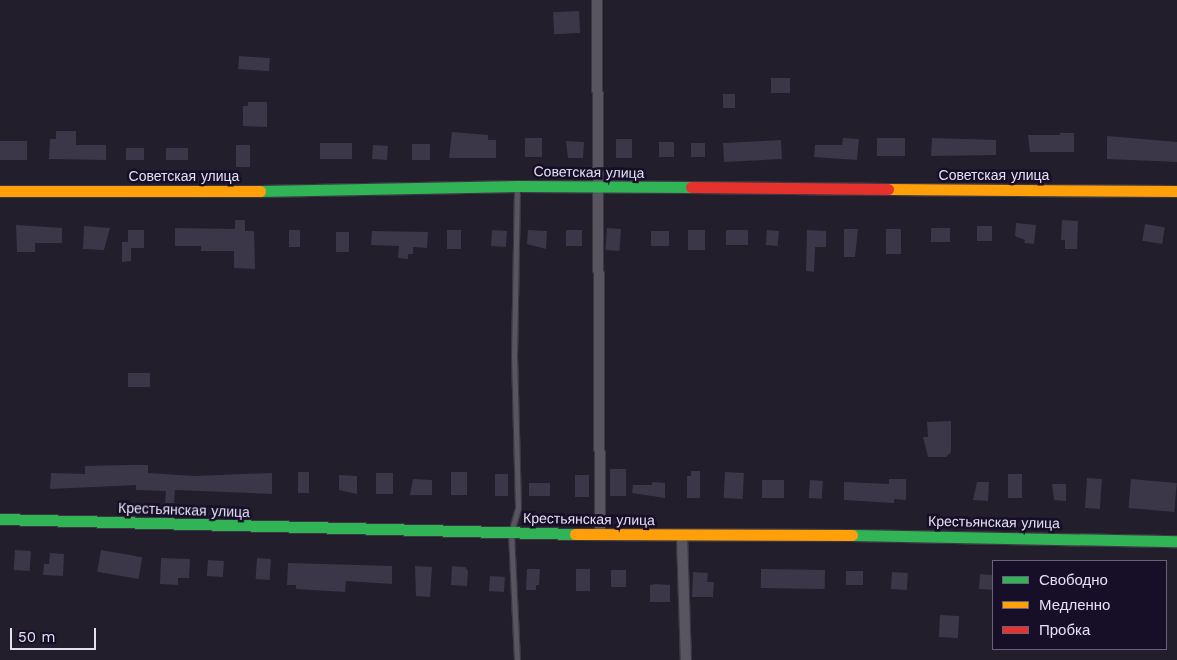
<!DOCTYPE html>
<meta charset="utf-8">
<style>
body{margin:0}
#map{position:relative;width:1177px;height:660px;overflow:hidden;background:#221e2c;font-family:"Work Sans",sans-serif}
div>[style]{position:absolute}
.building>*{inset:0;background:#3c3748;transform-origin:0 0}
.roads{filter:drop-shadow(1px 0 #3b3844) drop-shadow(-1px 0 #3b3844) drop-shadow(0 1px #3b3844) drop-shadow(0 -1px #3b3844)}
.lane>*{height:5px;margin:-2.5px;padding:0 2.5px;transform-origin:2.5px;border-radius:2.5px;background:#585560}
.street>*{height:10px;margin:-5px;padding:0 5px;transform-origin:5px;border-radius:5px;background:#585560}
.fast>*{height:11px;margin:-5.5px;padding:0 5.5px;transform-origin:5.5px;border-radius:5.5px;background:#30b455}
.slow>*{height:11px;margin:-5.5px;padding:0 5.5px;transform-origin:5.5px;border-radius:5.5px;background:#ff9f0a}
.jam>*{height:11px;margin:-5.5px;padding:0 5.5px;transform-origin:5.5px;border-radius:5.5px;background:#e5322d}
span{translate:-50% -50%;white-space:nowrap;text-align:center;line-height:1.15;-webkit-text-stroke:5px #170f28;paint-order:stroke}
.street-label{font-size:14px;color:#e4e1f3}
.legend{position:absolute;left:992px;top:560px;width:175px;height:90px;box-sizing:border-box;background:#170f28;border:1px solid #696379;margin:0;padding:6px 9px;list-style:none;font-size:15px;color:#e4e1f3}
.legend li{display:flex;align-items:center;gap:10px;height:25px}
.legend b{width:25px;border:1px solid #696379}
.scale{position:absolute;left:10px;top:628px;width:86px;height:22px;box-sizing:border-box;border:2px solid #e4e1f3;border-top:0;padding-left:6px;font-size:15px;line-height:18px;white-space:nowrap;color:#e4e1f3;-webkit-text-stroke:4px #170f28;paint-order:stroke}
</style>
<div id="map">
<div class="building">
<i style="left:579px;top:11px;width:22px;height:26px;rotate:87deg"></i>
<i style="left:239px;top:56px;width:31px;height:13px;rotate:4deg"></i>
<i style="left:771px;top:78px;width:19px;height:15px"></i>
<i style="left:723px;top:94px;width:12px;height:14px"></i>
<i style="clip-path:polygon(248px 102px,267px 102px,267px 127px,243px 126px,243px 106px,248px 106px)"></i>
<i style="clip-path:polygon(56px 131px,76px 131px,76px 145px,106px 145px,106px 160px,49px 159px,50px 139px,56px 139px)"></i>
<i style="clip-path:polygon(452px 132px,488px 135px,488px 140px,496px 140px,496px 158px,449px 158px)"></i>
<i style="clip-path:polygon(1060px 133px,1074px 133px,1074px 152px,1030px 152px,1028px 135px,1060px 135px)"></i>
<i style="clip-path:polygon(1107px 136px,1177px 142px,1177px 162px,1107px 159px)"></i>
<i style="left:525px;top:138px;width:17px;height:19px"></i>
<i style="clip-path:polygon(843px 138px,859px 139px,857px 160px,814px 157px,815px 145px,842px 145px)"></i>
<i style="left:877px;top:138px;width:28px;height:18px"></i>
<i style="clip-path:polygon(932px 138px,996px 140px,996px 155px,931px 156px)"></i>
<i style="left:616px;top:139px;width:16px;height:19px"></i>
<i style="left:781px;top:140px;width:19px;height:58px;rotate:87deg"></i>
<i style="left:0;top:141px;width:27px;height:19px"></i>
<i style="clip-path:polygon(566px 141px,584px 142px,583px 158px,568px 158px)"></i>
<i style="left:659px;top:142px;width:15px;height:15px"></i>
<i style="left:320px;top:143px;width:32px;height:16px"></i>
<i style="left:691px;top:143px;width:14px;height:14px"></i>
<i style="left:412px;top:144px;width:18px;height:16px"></i>
<i style="left:236px;top:145px;width:14px;height:22px"></i>
<i style="left:373px;top:145px;width:15px;height:14px;rotate:4deg"></i>
<i style="left:126px;top:148px;width:18px;height:12px"></i>
<i style="left:166px;top:148px;width:22px;height:12px"></i>
<i style="clip-path:polygon(235px 220px,245px 220px,245px 231px,254px 231px,255px 269px,234px 268px,234px 251px,201px 251px,201px 246px,175px 246px,175px 228px,235px 229px)"></i>
<i style="clip-path:polygon(1062px 220px,1078px 221px,1077px 249px,1065px 249px,1065px 240px,1061px 240px)"></i>
<i style="clip-path:polygon(1016px 223px,1036px 225px,1034px 244px,1024px 243px,1025px 240px,1015px 236px)"></i>
<i style="left:1145px;top:224px;width:20px;height:17px;rotate:9deg"></i>
<i style="clip-path:polygon(16px 225px,62px 228px,62px 243px,35px 243px,35px 252px,17px 252px)"></i>
<i style="clip-path:polygon(84px 226px,110px 228px,104px 250px,83px 249px)"></i>
<i style="left:977px;top:226px;width:15px;height:15px"></i>
<i style="left:607px;top:228px;width:14px;height:22px;rotate:4deg"></i>
<i style="left:931px;top:228px;width:19px;height:14px"></i>
<i style="clip-path:polygon(844px 229px,858px 229px,855px 257px,844px 257px)"></i>
<i style="left:886px;top:229px;width:15px;height:25px"></i>
<i style="clip-path:polygon(128px 230px,144px 230px,144px 248px,131px 248px,131px 261px,122px 262px,122px 242px,128px 242px)"></i>
<i style="left:289px;top:230px;width:11px;height:17px"></i>
<i style="left:447px;top:230px;width:14px;height:19px"></i>
<i style="left:492px;top:230px;width:15px;height:16px;rotate:4deg"></i>
<i style="clip-path:polygon(528px 230px,547px 231px,546px 249px,527px 244px)"></i>
<i style="left:566px;top:230px;width:16px;height:16px"></i>
<i style="left:688px;top:230px;width:17px;height:20px"></i>
<i style="left:726px;top:230px;width:22px;height:15px"></i>
<i style="left:767px;top:230px;width:12px;height:15px;rotate:5deg"></i>
<i style="clip-path:polygon(807px 230px,826px 231px,826px 247px,815px 247px,814px 272px,806px 271px)"></i>
<i style="clip-path:polygon(372px 231px,428px 232px,427px 248px,413px 247px,413px 254px,408px 254px,408px 259px,398px 258px,399px 246px,371px 245px)"></i>
<i style="left:651px;top:231px;width:18px;height:15px"></i>
<i style="left:336px;top:232px;width:13px;height:20px"></i>
<i style="left:128px;top:373px;width:22px;height:14px"></i>
<i style="clip-path:polygon(951px 421px,951px 452px,946px 457px,928px 457px,923px 437px,928px 437px,927px 422px)"></i>
<i style="clip-path:polygon(128px 465px,148px 465px,148px 473px,194px 476px,272px 473px,272px 494px,175px 490px,174px 503px,165px 503px,166px 491px,136px 490px,136px 485px,50px 489px,51px 473px,85px 474px,85px 466px)"></i>
<i style="left:610px;top:469px;width:16px;height:27px"></i>
<i style="clip-path:polygon(691px 471px,700px 471px,700px 498px,687px 498px,687px 476px,691px 476px)"></i>
<i style="left:298px;top:472px;width:11px;height:21px"></i>
<i style="left:451px;top:472px;width:16px;height:23px"></i>
<i style="left:725px;top:472px;width:19px;height:26px;rotate:3deg"></i>
<i style="left:376px;top:473px;width:17px;height:21px"></i>
<i style="left:495px;top:474px;width:13px;height:22px"></i>
<i style="left:1008px;top:474px;width:14px;height:24px"></i>
<i style="clip-path:polygon(339px 475px,357px 476px,357px 494px,339px 490px)"></i>
<i style="left:575px;top:475px;width:14px;height:22px"></i>
<i style="left:1087px;top:478px;width:15px;height:30px;rotate:4deg"></i>
<i style="clip-path:polygon(413px 479px,432px 480px,432px 495px,410px 495px)"></i>
<i style="clip-path:polygon(889px 479px,906px 479px,906px 500px,894px 499px,894px 503px,844px 500px,844px 482px,889px 484px)"></i>
<i style="left:1131px;top:479px;width:46px;height:29px;rotate:5deg"></i>
<i style="left:762px;top:480px;width:22px;height:18px"></i>
<i style="left:810px;top:480px;width:13px;height:18px;rotate:4deg"></i>
<i style="clip-path:polygon(652px 482px,665px 483px,665px 498px,632px 493px,633px 485px,652px 485px)"></i>
<i style="clip-path:polygon(977px 482px,989px 482px,988px 501px,973px 500px)"></i>
<i style="left:529px;top:483px;width:21px;height:13px"></i>
<i style="clip-path:polygon(1052px 484px,1066px 484px,1066px 501px,1054px 500px)"></i>
<i style="left:15px;top:550px;width:16px;height:20px;rotate:4deg"></i>
<i style="left:101px;top:550px;width:42px;height:22px;rotate:10deg"></i>
<i style="clip-path:polygon(50px 553px,64px 554px,63px 576px,43px 575px,44px 564px,49px 564px)"></i>
<i style="clip-path:polygon(161px 558px,190px 559px,189px 578px,178px 578px,178px 585px,160px 584px)"></i>
<i style="left:257px;top:558px;width:14px;height:21px;rotate:4deg"></i>
<i style="left:208px;top:560px;width:16px;height:16px;rotate:4deg"></i>
<i style="clip-path:polygon(288px 563px,392px 566px,392px 584px,346px 581px,345px 592px,296px 589px,296px 585px,287px 585px)"></i>
<i style="clip-path:polygon(415px 566px,432px 567px,430px 597px,416px 596px)"></i>
<i style="clip-path:polygon(452px 566px,465px 567px,468px 571px,467px 586px,451px 585px)"></i>
<i style="clip-path:polygon(527px 569px,540px 569px,539px 585px,536px 585px,536px 590px,526px 590px)"></i>
<i style="left:576px;top:569px;width:14px;height:22px"></i>
<i style="left:761px;top:569px;width:64px;height:19px;rotate:1deg"></i>
<i style="left:611px;top:570px;width:15px;height:17px"></i>
<i style="left:846px;top:571px;width:17px;height:14px"></i>
<i style="clip-path:polygon(693px 572px,708px 573px,707px 582px,714px 582px,713px 597px,692px 597px)"></i>
<i style="left:892px;top:572px;width:16px;height:17px;rotate:4deg"></i>
<i style="left:980px;top:574px;width:13px;height:15px;rotate:4deg"></i>
<i style="left:490px;top:576px;width:15px;height:15px;rotate:4deg"></i>
<i style="clip-path:polygon(655px 584px,670px 585px,670px 602px,650px 602px,650px 585px)"></i>
<i style="left:940px;top:615px;width:19px;height:22px;rotate:3deg"></i>
</div>
<div class="roads">
<div class="lane">
<i style="left:517px;top:187px;width:167px;rotate:91deg"></i>
<i style="left:514px;top:354px;width:154px;rotate:88.5deg"></i>
<i style="left:518px;top:508px;width:26px;rotate:106deg"></i>
<i style="left:511px;top:533px;width:127px;rotate:87.3deg"></i>
</div>
<div class="street">
<i style="left:597px;top:0;width:534px;rotate:89.68deg"></i>
<i style="left:682px;top:536px;width:124px;rotate:88.2deg"></i>
</div>
<div class="fast">
<i style="left:260px;top:191px;width:257px;rotate:-1.1deg"></i>
<i style="left:517px;top:186px;width:174px;rotate:0.3deg"></i>
<i style="left:0;top:519px;width:575px;rotate:1.49deg"></i>
<i style="left:852px;top:535px;width:325px;rotate:1.1deg"></i>
</div>
<div class="slow">
<i style="left:888px;top:189px;width:289px;rotate:0.4deg"></i>
<i style="left:0;top:191px;width:260px"></i>
<i style="left:575px;top:534px;width:277px;rotate:0.2deg"></i>
</div>
<div class="jam">
<i style="left:691px;top:187px;width:197px;rotate:0.6deg"></i>
</div>
</div>
<div class="street-label">
<span style="left:589px;top:172px;rotate:1deg">Советская улица</span>
<span style="left:994px;top:175px">Советская улица</span>
<span style="left:184px;top:176px">Советская улица</span>
<span style="left:184px;top:510px;rotate:2deg">Крестьянская улица</span>
<span style="left:589px;top:519px;rotate:1deg">Крестьянская улица</span>
<span style="left:994px;top:522px;rotate:1deg">Крестьянская улица</span>
</div>
<ul class="legend">
<li><b style="height:6px;background:#30b455"></b>Свободно</li>
<li><b style="height:6px;background:#ff9f0a"></b>Медленно</li>
<li><b style="height:6px;background:#e5322d"></b>Пробка</li>
</ul>
<div class="scale">50 m</div>
</div>
